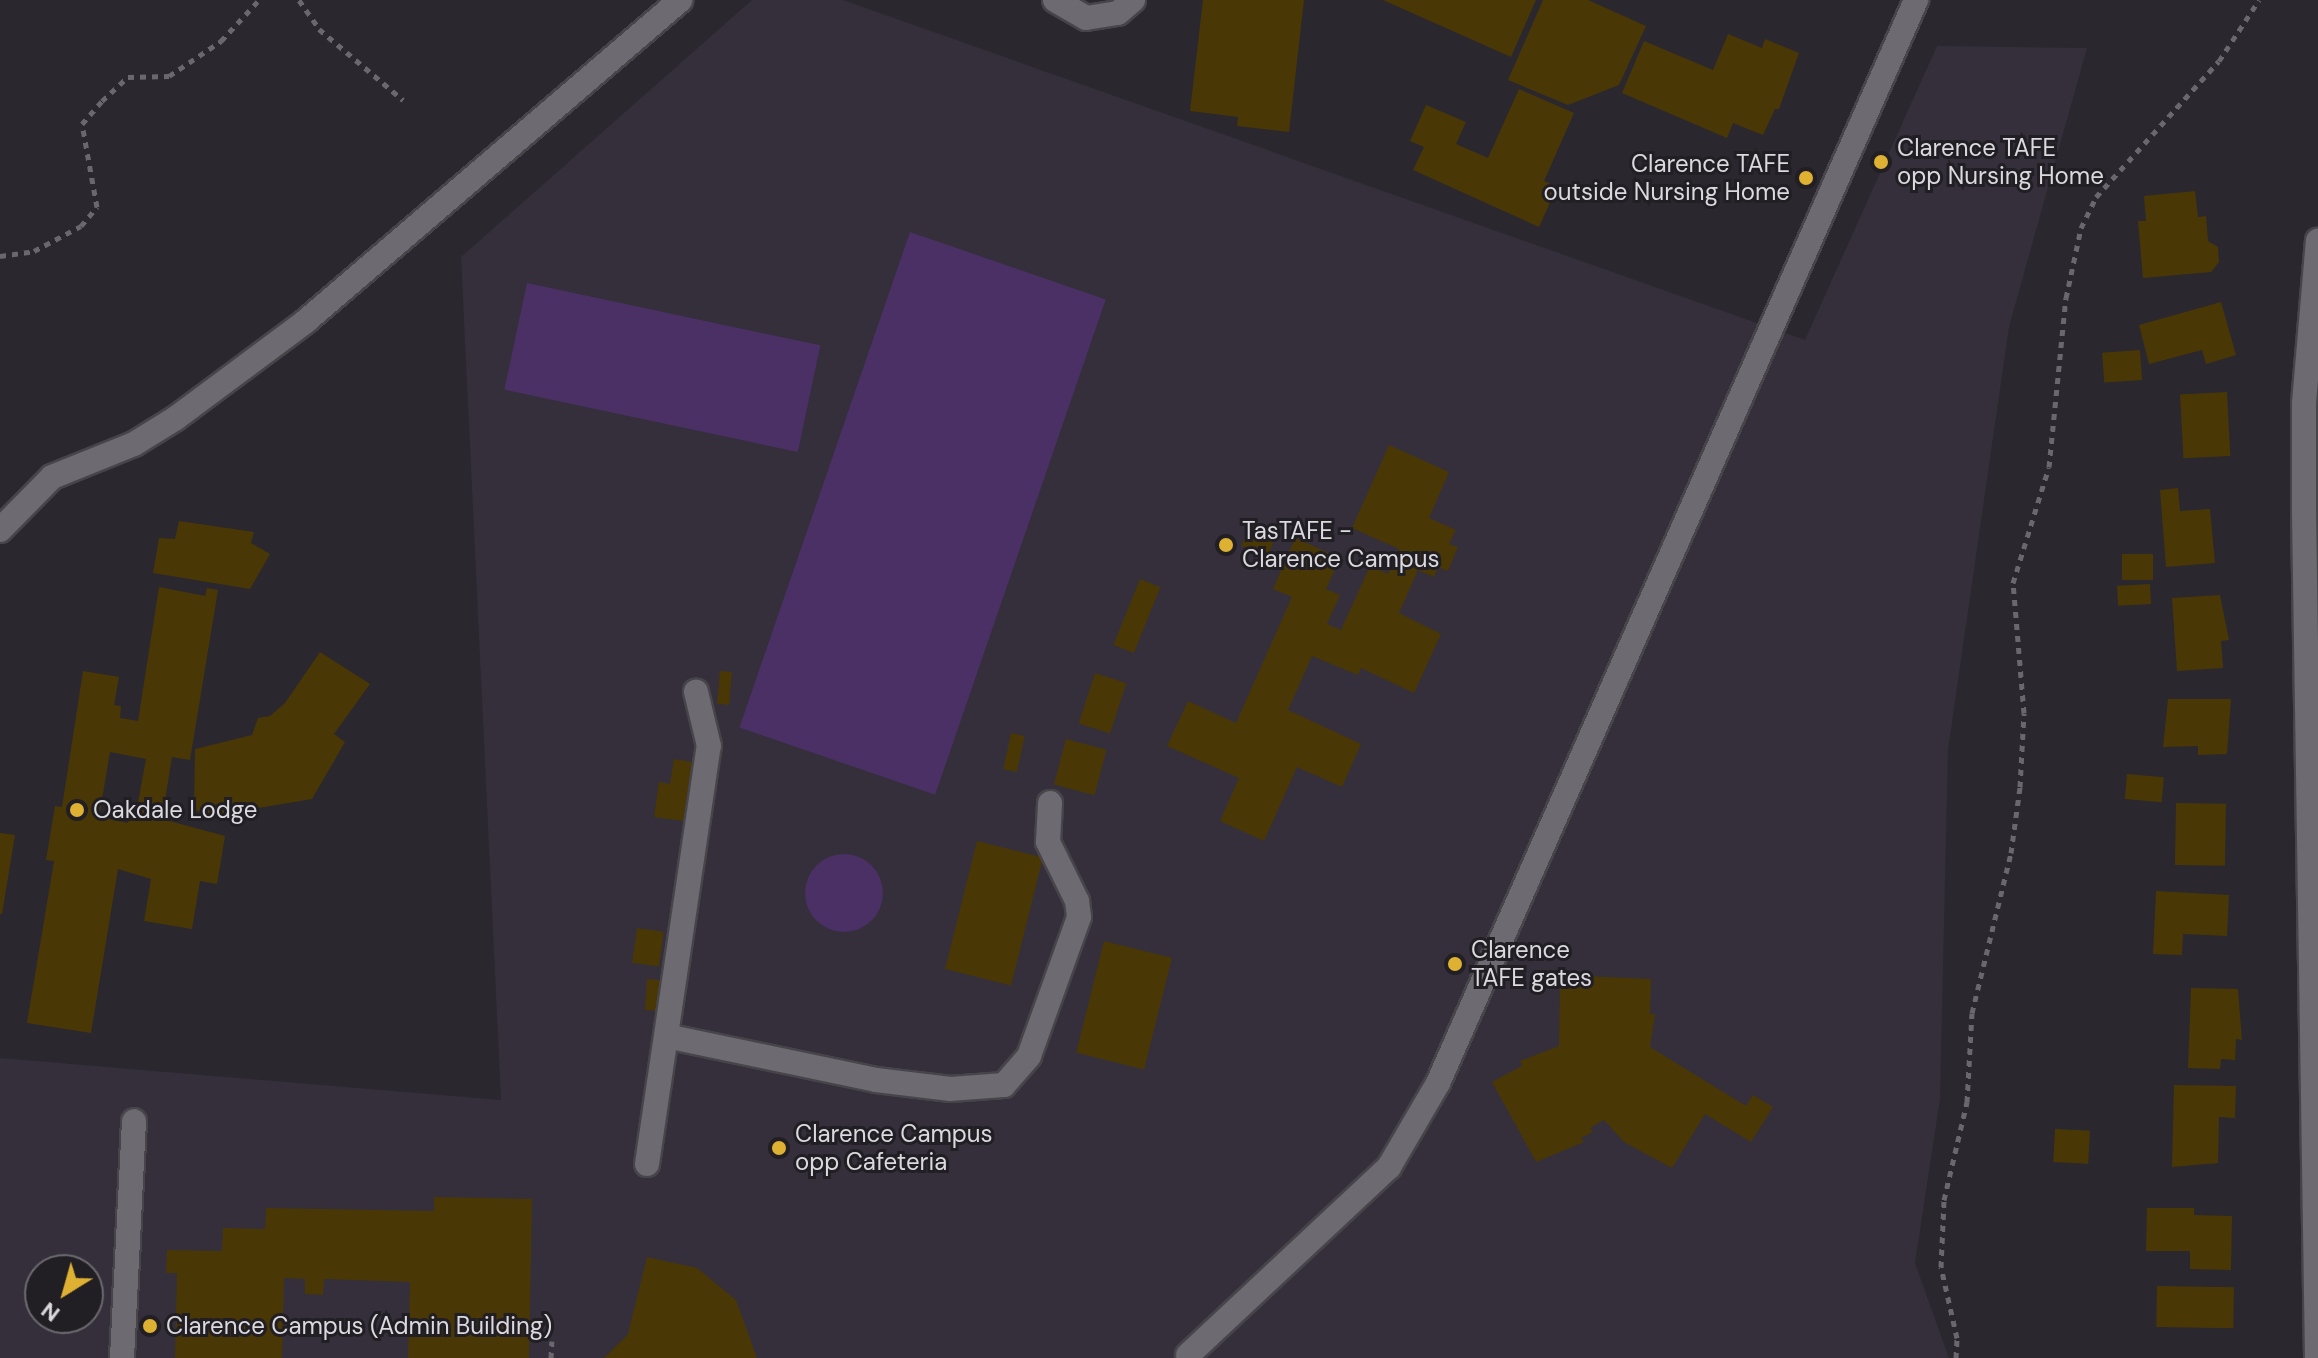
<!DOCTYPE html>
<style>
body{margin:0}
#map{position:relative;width:2318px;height:1358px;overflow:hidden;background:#2a272e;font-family:"DM Sans",sans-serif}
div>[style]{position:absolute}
.built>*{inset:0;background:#342f3b}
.green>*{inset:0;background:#4a3064;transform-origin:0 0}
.round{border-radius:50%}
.building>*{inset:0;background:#493806;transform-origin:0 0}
.path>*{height:5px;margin-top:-2.5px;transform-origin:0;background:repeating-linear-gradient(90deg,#6a686e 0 6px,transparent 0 12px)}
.roads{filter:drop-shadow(2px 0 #47444a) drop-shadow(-2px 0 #47444a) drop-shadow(0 2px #47444a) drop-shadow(0 -2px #47444a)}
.minor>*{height:24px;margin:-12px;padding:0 12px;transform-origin:12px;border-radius:12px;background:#6d6a71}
.dots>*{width:22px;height:22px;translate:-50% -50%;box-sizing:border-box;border:4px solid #211e24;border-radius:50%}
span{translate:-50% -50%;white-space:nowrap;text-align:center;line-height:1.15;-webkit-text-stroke:6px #211e24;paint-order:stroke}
.poi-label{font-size:24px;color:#dbd9dd}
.left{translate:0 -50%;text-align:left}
.right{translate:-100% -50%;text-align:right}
.north{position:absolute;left:24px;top:1254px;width:80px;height:80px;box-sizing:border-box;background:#211e24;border:2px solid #6b696e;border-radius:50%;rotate:217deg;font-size:22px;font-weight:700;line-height:32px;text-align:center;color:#dbd9dd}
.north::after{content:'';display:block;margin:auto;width:28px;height:36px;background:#deb133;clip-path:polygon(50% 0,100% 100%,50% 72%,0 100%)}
</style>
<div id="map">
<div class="built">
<i style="clip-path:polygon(evenodd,752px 0,843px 0,1805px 340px,1937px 46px,2087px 48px,2009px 327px,1948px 750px,1940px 1099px,1915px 1263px,1949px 1358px,0 1358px,0 1058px,501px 1100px,461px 257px,752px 0,40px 1270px,88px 1270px,88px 1318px,40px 1318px,40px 1270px)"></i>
</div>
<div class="green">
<i style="left:910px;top:232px;width:207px;height:524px;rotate:19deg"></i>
<i style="left:527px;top:283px;width:300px;height:109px;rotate:12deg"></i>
<i class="round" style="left:805px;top:854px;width:78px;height:78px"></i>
</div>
<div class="building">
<i style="clip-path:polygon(1203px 0,1304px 0,1289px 132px,1237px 126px,1238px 117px,1190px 111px)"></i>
<i style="clip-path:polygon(1383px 0,1536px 0,1511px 57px)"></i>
<i style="clip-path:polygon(1543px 0,1588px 0,1646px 26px,1619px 85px,1568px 105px,1508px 80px)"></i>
<i style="clip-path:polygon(1728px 34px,1762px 48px,1765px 39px,1799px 53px,1779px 109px,1775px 109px,1763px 135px,1733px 123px,1727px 138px,1622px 93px,1644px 41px,1713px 70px)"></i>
<i style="clip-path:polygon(1519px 89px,1574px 113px,1544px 181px,1557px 187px,1539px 227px,1413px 170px,1424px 147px,1410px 141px,1426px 105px,1466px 122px,1456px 144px,1488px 158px)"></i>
<i style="clip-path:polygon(2195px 191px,2198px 217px,2206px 216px,2208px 241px,2218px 247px,2219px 262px,2211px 272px,2143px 278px,2138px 221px,2146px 221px,2144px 196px)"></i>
<i style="clip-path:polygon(2221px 302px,2236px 355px,2206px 364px,2202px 350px,2149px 364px,2139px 325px)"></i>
<i style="left:2140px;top:350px;width:30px;height:38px;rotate:86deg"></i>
<i style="left:2227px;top:392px;width:64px;height:47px;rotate:87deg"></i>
<i style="clip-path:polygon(1389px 445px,1449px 472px,1429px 518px,1456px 530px,1449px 544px,1458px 547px,1448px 571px,1438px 567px,1434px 577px,1418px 570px,1399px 613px,1441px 634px,1414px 693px,1361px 668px,1358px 675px,1312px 656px,1288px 710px,1361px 744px,1342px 787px,1297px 767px,1264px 841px,1220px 821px,1239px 778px,1167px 746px,1188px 701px,1236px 723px,1292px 597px,1273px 589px,1295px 538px,1340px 558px,1326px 589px,1340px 595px,1327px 624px,1341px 630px,1370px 566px,1388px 574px,1399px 549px,1352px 528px)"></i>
<i style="clip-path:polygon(2178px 488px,2180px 511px,2210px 509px,2215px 563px,2166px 567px,2160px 490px)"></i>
<i style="clip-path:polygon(179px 521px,254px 532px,251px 543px,270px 554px,250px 589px,153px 573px,159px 538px,175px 539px)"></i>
<i style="left:1252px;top:521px;width:28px;height:27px;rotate:23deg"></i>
<i style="left:2122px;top:554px;width:31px;height:26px"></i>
<i style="left:1140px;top:579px;width:22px;height:71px;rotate:22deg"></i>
<i style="left:2150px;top:584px;width:20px;height:33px;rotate:87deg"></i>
<i style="clip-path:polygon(evenodd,159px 587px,205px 596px,207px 588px,218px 590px,190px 760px,172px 757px,162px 819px,225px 836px,217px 884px,200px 881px,192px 929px,144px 921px,151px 879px,118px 869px,91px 1033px,27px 1023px,54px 861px,46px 860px,55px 806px,62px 807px,83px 671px,119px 677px,114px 705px,121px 706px,120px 718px,138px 721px,159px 587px,110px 752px,146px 759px,136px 814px,130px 813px,128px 823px,99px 817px,110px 752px)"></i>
<i style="clip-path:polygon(2220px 595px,2229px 640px,2221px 641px,2223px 668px,2177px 671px,2172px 598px)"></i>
<i style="clip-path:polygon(320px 652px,370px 684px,334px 734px,345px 742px,312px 799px,218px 815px,194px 810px,195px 749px,252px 735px,258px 718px,270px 716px,285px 703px)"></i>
<i style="left:720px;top:671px;width:12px;height:33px;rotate:5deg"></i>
<i style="left:1095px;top:673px;width:33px;height:53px;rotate:18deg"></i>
<i style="clip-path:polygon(2168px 699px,2231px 699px,2227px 754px,2198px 755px,2198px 746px,2163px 747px)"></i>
<i style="left:1011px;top:733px;width:14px;height:37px;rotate:12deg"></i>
<i style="left:1066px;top:739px;width:42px;height:47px;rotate:15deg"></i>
<i style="clip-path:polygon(674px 759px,692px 762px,683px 821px,654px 817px,659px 782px,670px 784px)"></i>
<i style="left:2127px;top:774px;width:37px;height:25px;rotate:5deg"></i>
<i style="left:2176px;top:803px;width:50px;height:62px;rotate:1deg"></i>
<i style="clip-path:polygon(0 833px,15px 835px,2px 914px,0 914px)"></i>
<i style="left:977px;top:841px;width:68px;height:132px;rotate:14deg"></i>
<i style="clip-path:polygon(2156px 891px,2229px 895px,2227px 936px,2183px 934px,2182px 955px,2153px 954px)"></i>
<i style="left:637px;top:928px;width:27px;height:35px;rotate:8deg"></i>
<i style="left:1104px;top:941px;width:70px;height:115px;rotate:14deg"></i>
<i style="clip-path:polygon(1560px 975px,1651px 979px,1650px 1014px,1655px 1014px,1650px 1047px,1746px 1106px,1753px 1095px,1773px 1107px,1751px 1142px,1705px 1114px,1672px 1168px,1624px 1142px,1604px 1120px,1590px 1128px,1593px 1132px,1581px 1138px,1584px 1142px,1536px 1162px,1492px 1082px,1522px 1066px,1520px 1061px,1559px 1046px)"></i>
<i style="left:647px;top:979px;width:13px;height:31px;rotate:4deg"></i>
<i style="clip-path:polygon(2191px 988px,2238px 989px,2242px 1040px,2236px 1039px,2235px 1060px,2221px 1059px,2220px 1069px,2188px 1068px)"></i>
<i style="clip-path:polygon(2174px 1085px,2236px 1086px,2235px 1118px,2219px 1117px,2218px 1163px,2172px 1167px)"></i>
<i style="left:2055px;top:1129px;width:35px;height:33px;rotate:3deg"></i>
<i style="clip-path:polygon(434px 1197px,532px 1199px,529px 1358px,408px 1358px,410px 1282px,324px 1279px,323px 1295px,305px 1294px,305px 1279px,284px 1278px,282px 1358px,175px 1358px,177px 1273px,166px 1273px,167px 1250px,222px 1251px,223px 1228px,265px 1229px,266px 1208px,434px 1211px)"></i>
<i style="clip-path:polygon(2147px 1208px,2194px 1208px,2194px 1215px,2232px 1216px,2231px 1270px,2190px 1269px,2190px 1251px,2146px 1251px)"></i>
<i style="clip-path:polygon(647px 1257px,697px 1268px,736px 1300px,757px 1358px,604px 1358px,628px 1334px)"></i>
<i style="left:2157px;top:1286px;width:77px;height:41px;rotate:1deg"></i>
</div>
<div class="path">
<i style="left:299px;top:0;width:35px;rotate:55deg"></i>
<i style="left:319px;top:29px;width:110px;rotate:40.2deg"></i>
<i style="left:0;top:256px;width:34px;rotate:-8deg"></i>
<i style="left:34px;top:251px;width:53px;rotate:-28deg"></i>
<i style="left:81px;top:226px;width:25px;rotate:-50deg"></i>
<i style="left:97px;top:207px;width:84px;rotate:-100.2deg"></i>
<i style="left:82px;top:124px;width:30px;rotate:-49deg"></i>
<i style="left:102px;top:101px;width:35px;rotate:-43deg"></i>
<i style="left:128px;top:77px;width:41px;rotate:-1.4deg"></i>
<i style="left:169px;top:76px;width:63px;rotate:-33.9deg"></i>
<i style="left:221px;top:41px;width:56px;rotate:-47.2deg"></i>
<i style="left:551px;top:1358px;width:17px;rotate:-87deg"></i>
<i style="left:1956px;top:1358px;width:20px;rotate:-87deg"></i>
<i style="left:1957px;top:1338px;width:73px;rotate:-102.7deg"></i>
<i style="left:1941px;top:1267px;width:67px;rotate:-87.4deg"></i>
<i style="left:1944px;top:1200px;width:101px;rotate:-76.8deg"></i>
<i style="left:1967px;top:1102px;width:89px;rotate:-86.8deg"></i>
<i style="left:1972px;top:1013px;width:165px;rotate:-76.3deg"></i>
<i style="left:2011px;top:853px;width:67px;rotate:-82.2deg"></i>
<i style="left:2020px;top:787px;width:74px;rotate:-86.9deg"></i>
<i style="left:2024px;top:713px;width:130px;rotate:-94.8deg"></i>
<i style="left:2013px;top:583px;width:121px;rotate:-72.8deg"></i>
<i style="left:2049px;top:467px;width:170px;rotate:-84.3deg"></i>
<i style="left:2066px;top:298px;width:72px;rotate:-77.9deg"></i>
<i style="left:2081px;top:228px;width:34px;rotate:-64deg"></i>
<i style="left:2096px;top:197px;width:183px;rotate:-47.9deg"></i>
<i style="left:2219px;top:61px;width:73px;rotate:-56.7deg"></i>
</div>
<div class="roads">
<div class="minor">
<i style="left:1055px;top:0;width:36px;rotate:30deg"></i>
<i style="left:1086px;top:18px;width:32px;rotate:-9deg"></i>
<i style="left:1118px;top:13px;width:20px;rotate:-41deg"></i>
<i style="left:0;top:530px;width:74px;rotate:-45.5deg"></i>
<i style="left:52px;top:477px;width:88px;rotate:-21.9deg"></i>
<i style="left:134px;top:444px;width:49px;rotate:-31.8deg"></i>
<i style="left:176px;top:418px;width:162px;rotate:-36.7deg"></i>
<i style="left:306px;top:321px;width:493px;rotate:-40.6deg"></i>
<i style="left:666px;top:1036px;width:215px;rotate:11.8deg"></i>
<i style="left:876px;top:1080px;width:75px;rotate:6.9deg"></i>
<i style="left:950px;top:1089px;width:54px;rotate:-4.2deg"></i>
<i style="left:1004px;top:1085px;width:38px;rotate:-49deg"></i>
<i style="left:1029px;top:1056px;width:148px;rotate:-70.2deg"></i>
<i style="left:1079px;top:917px;width:16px;rotate:-97deg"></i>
<i style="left:1077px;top:901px;width:66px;rotate:-116.2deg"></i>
<i style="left:1048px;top:842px;width:39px;rotate:-87deg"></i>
<i style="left:647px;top:1164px;width:423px;rotate:-81.6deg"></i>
<i style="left:709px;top:746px;width:56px;rotate:-103.5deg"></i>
<i style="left:1188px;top:1355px;width:275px;rotate:-43.1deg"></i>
<i style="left:1389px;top:1167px;width:97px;rotate:-59.7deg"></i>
<i style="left:1438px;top:1083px;width:1184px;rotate:-66.18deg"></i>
<i style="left:122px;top:1358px;width:237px;rotate:-87.1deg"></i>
<i style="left:2317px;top:1358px;width:846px;rotate:-90.88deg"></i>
<i style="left:2304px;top:512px;width:109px;rotate:-90deg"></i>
<i style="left:2304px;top:403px;width:163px;rotate:-85.1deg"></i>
</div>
</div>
<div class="dots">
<i style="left:1881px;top:162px;background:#deb133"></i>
<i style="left:1806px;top:178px;background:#deb133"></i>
<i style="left:1226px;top:545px;background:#deb133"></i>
<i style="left:77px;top:810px;background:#deb133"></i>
<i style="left:1455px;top:964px;background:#deb133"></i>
<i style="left:779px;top:1148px;background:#deb133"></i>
<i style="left:150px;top:1326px;background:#deb133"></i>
</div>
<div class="poi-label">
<span class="left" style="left:1897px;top:162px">Clarence TAFE<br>opp Nursing Home</span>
<span class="right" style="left:1790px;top:178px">Clarence TAFE<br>outside Nursing Home</span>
<span class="left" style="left:1242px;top:545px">TasTAFE -<br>Clarence Campus</span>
<span class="left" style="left:93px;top:810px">Oakdale Lodge</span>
<span class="left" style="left:1471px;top:964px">Clarence<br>TAFE gates</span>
<span class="left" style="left:795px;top:1148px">Clarence Campus<br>opp Cafeteria</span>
<span class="left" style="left:166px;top:1326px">Clarence Campus (Admin Building)</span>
</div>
<div class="north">N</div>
</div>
